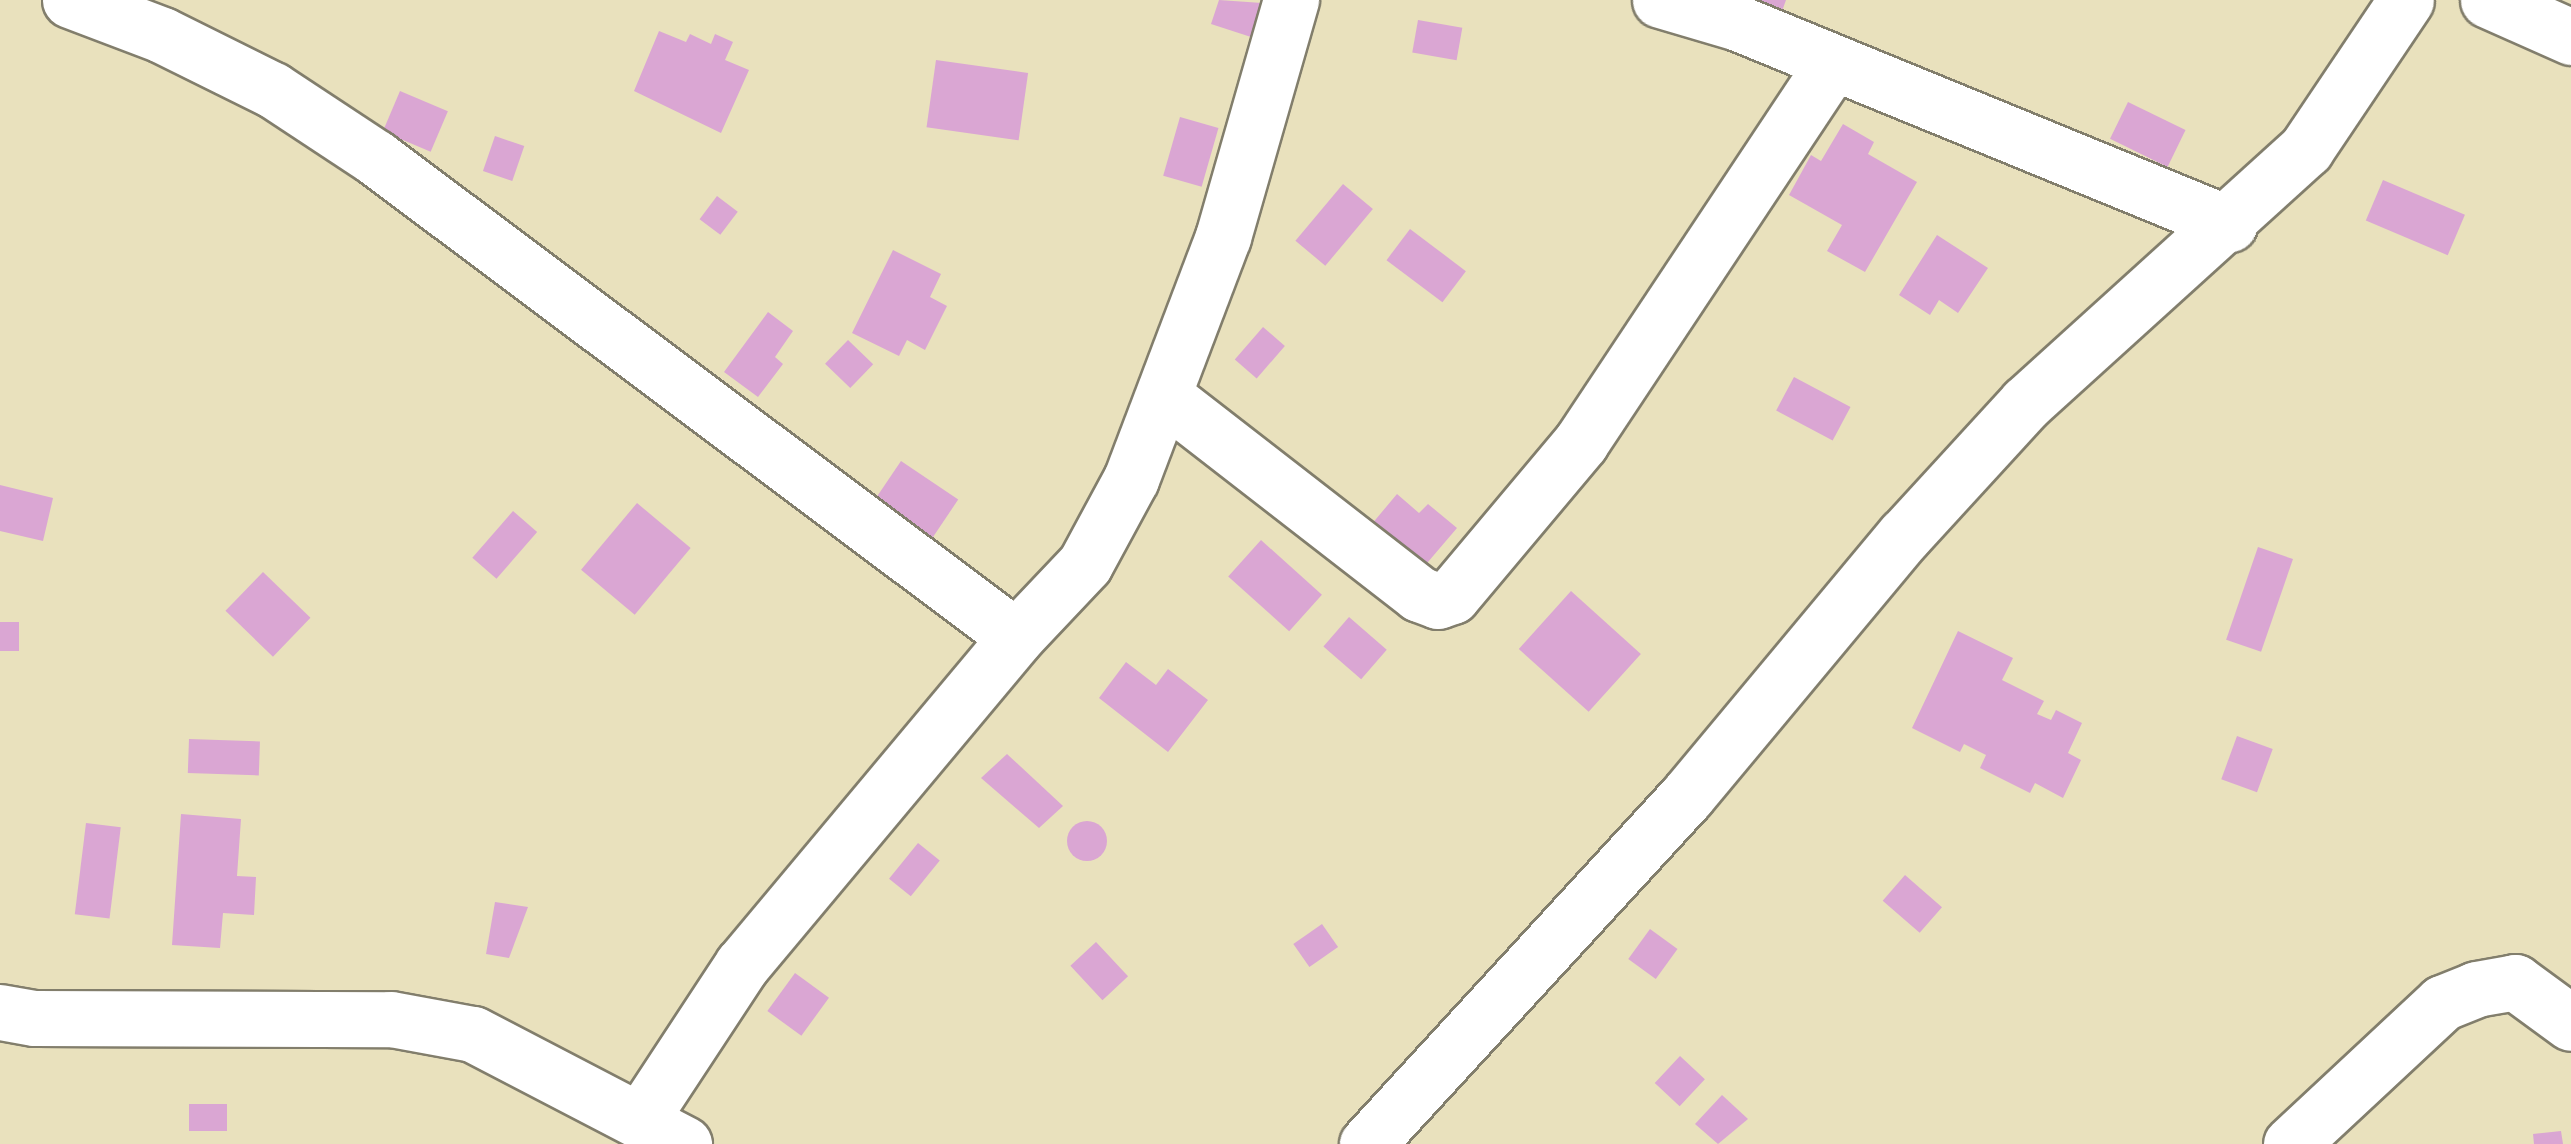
<!DOCTYPE html>
<style>
body{margin:0}
#map{position:relative;width:2571px;height:1144px;overflow:hidden;background:#e9e1bd;font-family:Mali,sans-serif}
div>[style]{position:absolute}
.building>*{inset:0;background:#daa6d3;transform-origin:0 0}
.round{border-radius:50%}
.roads{filter:drop-shadow(2px 0 #827e6c) drop-shadow(-2px 0 #827e6c) drop-shadow(0 2px #827e6c) drop-shadow(0 -2px #827e6c)}
.minor>*{height:55px;margin:-27.5px;padding:0 27.5px;transform-origin:27.5px;border-radius:27.5px;background:#fff}
span{translate:-50% -50%;white-space:nowrap;text-align:center;line-height:1.15;-webkit-text-stroke:8px #fdfcf7;paint-order:stroke}
</style>
<div id="map">
<div class="building">
<i style="clip-path:polygon(1219px 0,1262px 3px,1251px 37px,1211px 24px)"></i>
<i style="clip-path:polygon(1755px 0,1786px 0,1781px 14px)"></i>
<i style="left:1418px;top:20px;width:45px;height:33px;rotate:10deg"></i>
<i style="clip-path:polygon(659px 31px,686px 42px,690px 34px,711px 44px,715px 34px,733px 42px,725px 60px,749px 70px,721px 133px,634px 91px)"></i>
<i style="left:936px;top:60px;width:93px;height:68px;rotate:8deg"></i>
<i style="left:400px;top:91px;width:52px;height:44px;rotate:23deg"></i>
<i style="left:2128px;top:102px;width:64px;height:41px;rotate:26deg"></i>
<i style="left:1180px;top:117px;width:40px;height:61px;rotate:16deg"></i>
<i style="clip-path:polygon(1843px 124px,1874px 142px,1868px 154px,1917px 182px,1865px 272px,1827px 251px,1842px 225px,1789px 195px,1811px 155px,1821px 161px)"></i>
<i style="left:495px;top:136px;width:31px;height:37px;rotate:19deg"></i>
<i style="left:2383px;top:180px;width:89px;height:44px;rotate:23deg"></i>
<i style="left:1343px;top:184px;width:39px;height:74px;rotate:40deg"></i>
<i style="left:717px;top:196px;width:26px;height:29px;rotate:37deg"></i>
<i style="left:1410px;top:229px;width:70px;height:39px;rotate:37deg"></i>
<i style="clip-path:polygon(1937px 235px,1988px 268px,1958px 313px,1939px 300px,1930px 315px,1899px 295px)"></i>
<i style="clip-path:polygon(893px 250px,941px 274px,930px 297px,947px 306px,925px 350px,907px 340px,899px 356px,852px 333px)"></i>
<i style="clip-path:polygon(768px 312px,793px 331px,775px 357px,783px 364px,758px 397px,724px 372px)"></i>
<i style="left:1263px;top:327px;width:29px;height:43px;rotate:41deg"></i>
<i style="left:848px;top:340px;width:35px;height:33px;rotate:44deg"></i>
<i style="left:1794px;top:377px;width:64px;height:38px;rotate:28deg"></i>
<i style="left:901px;top:461px;width:69px;height:52px;rotate:34deg"></i>
<i style="clip-path:polygon(0 485px,53px 498px,43px 541px,0 531px)"></i>
<i style="clip-path:polygon(1397px 494px,1419px 513px,1428px 504px,1457px 528px,1422px 569px,1371px 525px)"></i>
<i style="left:637px;top:503px;width:70px;height:87px;rotate:40deg"></i>
<i style="left:513px;top:511px;width:32px;height:62px;rotate:41deg"></i>
<i style="left:1261px;top:540px;width:82px;height:49px;rotate:42deg"></i>
<i style="left:2258px;top:547px;width:37px;height:98px;rotate:19deg"></i>
<i style="left:263px;top:572px;width:66px;height:54px;rotate:44deg"></i>
<i style="left:1571px;top:591px;width:94px;height:78px;rotate:42deg"></i>
<i style="left:1349px;top:617px;width:50px;height:39px;rotate:41deg"></i>
<i style="left:0;top:622px;width:19px;height:29px"></i>
<i style="clip-path:polygon(1958px 631px,2013px 658px,2002px 680px,2044px 701px,2037px 714px,2051px 720px,2056px 710px,2082px 723px,2068px 753px,2081px 760px,2063px 798px,2035px 783px,2030px 793px,1980px 768px,1986px 755px,1964px 744px,1960px 752px,1912px 728px)"></i>
<i style="clip-path:polygon(1126px 662px,1156px 685px,1168px 669px,1208px 700px,1168px 752px,1099px 698px)"></i>
<i style="left:2237px;top:736px;width:38px;height:46px;rotate:20deg"></i>
<i style="left:189px;top:739px;width:71px;height:34px;rotate:2deg"></i>
<i style="clip-path:polygon(1007px 754px,1063px 806px,1039px 828px,981px 778px)"></i>
<i style="clip-path:polygon(181px 814px,241px 819px,237px 876px,256px 877px,254px 915px,223px 913px,220px 948px,172px 945px)"></i>
<i class="round" style="left:1067px;top:821px;width:40px;height:40px"></i>
<i style="left:86px;top:823px;width:35px;height:92px;rotate:7deg"></i>
<i style="left:918px;top:843px;width:28px;height:46px;rotate:39deg"></i>
<i style="left:1905px;top:875px;width:49px;height:34px;rotate:41deg"></i>
<i style="clip-path:polygon(495px 902px,528px 907px,509px 958px,486px 954px)"></i>
<i style="left:1322px;top:924px;width:28px;height:35px;rotate:55deg"></i>
<i style="left:1650px;top:929px;width:34px;height:37px;rotate:36deg"></i>
<i style="left:1096px;top:942px;width:47px;height:35px;rotate:47deg"></i>
<i style="left:795px;top:973px;width:42px;height:47px;rotate:36deg"></i>
<i style="left:1680px;top:1056px;width:34px;height:37px;rotate:43deg"></i>
<i style="clip-path:polygon(1722px 1095px,1748px 1119px,1718px 1144px,1695px 1124px)"></i>
<i style="left:189px;top:1104px;width:38px;height:27px"></i>
<i style="clip-path:polygon(2561px 1131px,2563px 1144px,2534px 1144px,2533px 1134px)"></i>
</div>
<div class="roads">
<div class="minor">
<i style="left:70px;top:0;width:98px;rotate:20.8deg"></i>
<i style="left:162px;top:35px;width:124px;rotate:26.4deg"></i>
<i style="left:273px;top:90px;width:123px;rotate:33.4deg"></i>
<i style="left:376px;top:158px;width:799px;rotate:36.81deg"></i>
<i style="left:1016px;top:637px;width:100px;rotate:-46.6deg"></i>
<i style="left:1085px;top:564px;width:97px;rotate:-61.6deg"></i>
<i style="left:1131px;top:479px;width:259px;rotate:-69.2deg"></i>
<i style="left:1223px;top:237px;width:247px;rotate:-74deg"></i>
<i style="left:1660px;top:0;width:81px;rotate:16.4deg"></i>
<i style="left:1738px;top:23px;width:531px;rotate:22.26deg"></i>
<i style="left:2488px;top:0;width:91px;rotate:24deg"></i>
<i style="left:1164px;top:396px;width:323px;rotate:37.8deg"></i>
<i style="left:1419px;top:594px;width:20px;rotate:20deg"></i>
<i style="left:1438px;top:601px;width:15px;rotate:-20deg"></i>
<i style="left:1452px;top:596px;width:201px;rotate:-50deg"></i>
<i style="left:1581px;top:442px;width:455px;rotate:-56.4deg"></i>
<i style="left:0;top:1012px;width:35px;rotate:10deg"></i>
<i style="left:34px;top:1018px;width:357px;rotate:0.2deg"></i>
<i style="left:391px;top:1019px;width:83px;rotate:10.4deg"></i>
<i style="left:473px;top:1034px;width:238px;rotate:27.5deg"></i>
<i style="left:640px;top:1120px;width:186px;rotate:-56.7deg"></i>
<i style="left:742px;top:965px;width:427px;rotate:-50.1deg"></i>
<i style="left:1367px;top:1144px;width:473px;rotate:-47.4deg"></i>
<i style="left:1687px;top:796px;width:339px;rotate:-50.2deg"></i>
<i style="left:1904px;top:536px;width:180px;rotate:-47.5deg"></i>
<i style="left:2026px;top:403px;width:378px;rotate:-42.2deg"></i>
<i style="left:2306px;top:149px;width:179px;rotate:-56.1deg"></i>
<i style="left:2291px;top:1144px;width:207px;rotate:-43deg"></i>
<i style="left:2442px;top:1003px;width:37px;rotate:-22deg"></i>
<i style="left:2476px;top:989px;width:40px;rotate:-10deg"></i>
<i style="left:2515px;top:982px;width:69px;rotate:36.2deg"></i>
</div>
</div>
</div>
